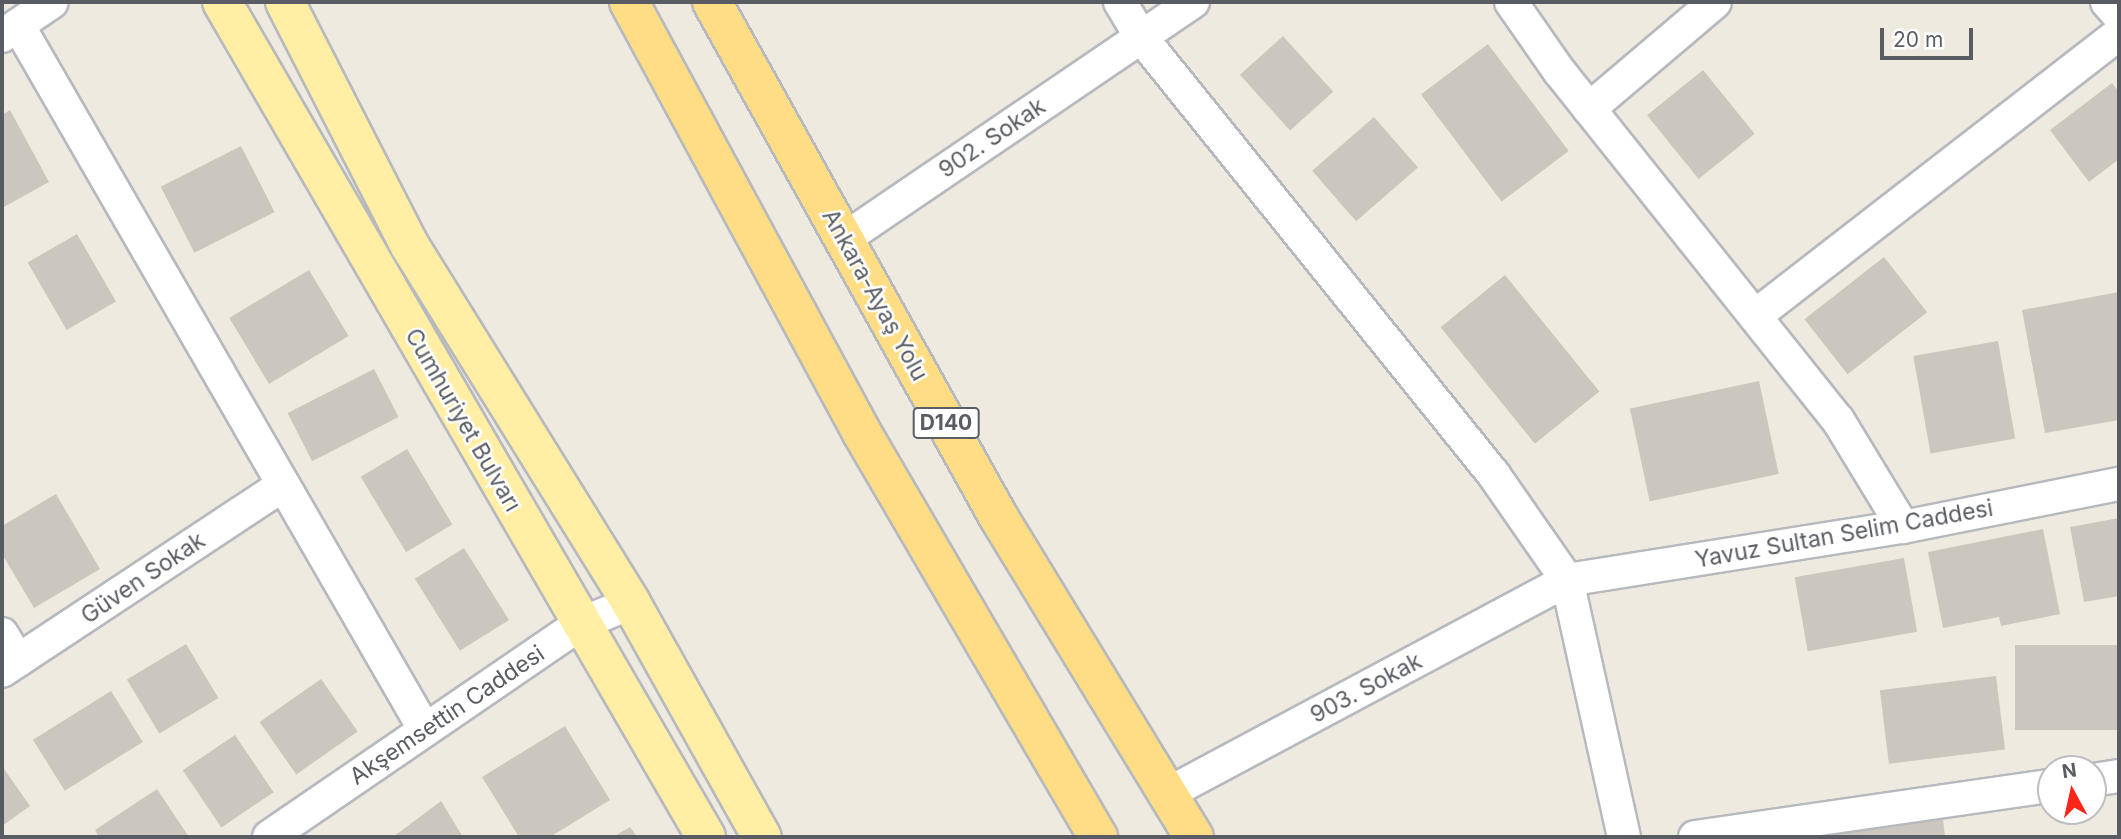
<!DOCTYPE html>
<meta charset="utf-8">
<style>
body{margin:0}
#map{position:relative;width:2121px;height:839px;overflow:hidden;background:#eeeae0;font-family:Inter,sans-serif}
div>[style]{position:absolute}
.building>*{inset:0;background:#cbc7bf;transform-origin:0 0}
.roads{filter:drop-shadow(2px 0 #b6b9be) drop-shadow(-2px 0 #b6b9be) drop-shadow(0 2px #b6b9be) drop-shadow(0 -2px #b6b9be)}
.minor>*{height:32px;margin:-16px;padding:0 16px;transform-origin:16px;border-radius:16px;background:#fff}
.major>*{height:38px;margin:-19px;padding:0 19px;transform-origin:19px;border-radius:19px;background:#ffeea3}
.highway>*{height:38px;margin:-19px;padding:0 19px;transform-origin:19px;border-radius:19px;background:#ffdd85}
span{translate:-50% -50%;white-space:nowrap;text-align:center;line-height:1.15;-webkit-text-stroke:5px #fff;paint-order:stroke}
.shield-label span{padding:2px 5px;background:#fff;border:2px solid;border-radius:5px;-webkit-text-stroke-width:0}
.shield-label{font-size:21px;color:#595d63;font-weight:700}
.street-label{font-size:23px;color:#595d63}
.frame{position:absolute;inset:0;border:4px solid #595d63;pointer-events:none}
.north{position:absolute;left:2037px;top:755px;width:70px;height:70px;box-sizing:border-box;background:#fff;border:2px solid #bdbec1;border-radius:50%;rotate:352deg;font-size:19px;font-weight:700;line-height:28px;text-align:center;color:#595d63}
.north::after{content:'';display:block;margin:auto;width:24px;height:32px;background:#fc2518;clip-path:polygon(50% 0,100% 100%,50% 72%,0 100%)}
.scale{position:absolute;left:1880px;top:28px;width:93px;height:32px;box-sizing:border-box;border:4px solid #595d63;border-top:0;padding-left:9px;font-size:21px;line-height:24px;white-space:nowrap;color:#595d63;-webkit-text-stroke:5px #fff;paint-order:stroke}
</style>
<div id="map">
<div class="building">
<i style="left:1283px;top:36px;width:75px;height:58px;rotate:48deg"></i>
<i style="left:1488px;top:44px;width:134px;height:84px;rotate:53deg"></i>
<i style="left:1703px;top:70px;width:82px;height:72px;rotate:51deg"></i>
<i style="clip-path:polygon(2112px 83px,2119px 92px,2119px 159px,2089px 182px,2050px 130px)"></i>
<i style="clip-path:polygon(10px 110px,49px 182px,2px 208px,2px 115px)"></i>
<i style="left:1374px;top:117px;width:67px;height:82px;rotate:49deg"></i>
<i style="left:241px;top:146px;width:74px;height:90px;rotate:63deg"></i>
<i style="left:77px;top:234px;width:78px;height:57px;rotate:60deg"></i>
<i style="left:1884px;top:257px;width:70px;height:101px;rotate:52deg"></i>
<i style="left:309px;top:270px;width:77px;height:93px;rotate:59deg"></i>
<i style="left:1505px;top:275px;width:150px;height:83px;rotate:51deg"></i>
<i style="clip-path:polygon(2119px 292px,2119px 420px,2045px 433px,2022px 310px)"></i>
<i style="left:1998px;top:341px;width:99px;height:86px;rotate:80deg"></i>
<i style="left:374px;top:369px;width:54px;height:97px;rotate:63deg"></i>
<i style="left:1759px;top:381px;width:95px;height:132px;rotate:78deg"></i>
<i style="left:407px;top:449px;width:88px;height:54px;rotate:59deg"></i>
<i style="clip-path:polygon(56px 494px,100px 569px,34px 608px,2px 554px,2px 526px)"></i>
<i style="clip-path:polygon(2119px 518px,2119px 596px,2084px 602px,2070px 527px)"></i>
<i style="clip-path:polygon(2043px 529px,2060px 614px,2001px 626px,1999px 617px,1943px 628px,1928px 552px)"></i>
<i style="left:464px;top:548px;width:85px;height:58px;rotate:58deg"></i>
<i style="left:1904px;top:558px;width:75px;height:111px;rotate:80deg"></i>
<i style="left:186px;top:644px;width:63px;height:69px;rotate:59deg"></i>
<i style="left:2119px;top:645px;width:85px;height:104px;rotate:90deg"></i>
<i style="left:1996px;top:676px;width:74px;height:117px;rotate:83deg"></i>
<i style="left:321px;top:679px;width:64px;height:75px;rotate:55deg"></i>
<i style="left:111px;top:691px;width:60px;height:92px;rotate:58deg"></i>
<i style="clip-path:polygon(565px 726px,610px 800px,550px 837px,519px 837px,482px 777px)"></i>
<i style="left:235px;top:735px;width:69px;height:63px;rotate:56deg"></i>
<i style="clip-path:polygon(2px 766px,30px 806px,2px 826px)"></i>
<i style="clip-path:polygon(157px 789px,189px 837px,99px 837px,95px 830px)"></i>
<i style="clip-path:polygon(441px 801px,463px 837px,393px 837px)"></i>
<i style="clip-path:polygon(1943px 819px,1945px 837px,1837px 837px,1836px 834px)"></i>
<i style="clip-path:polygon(630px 827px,637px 837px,613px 837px)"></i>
</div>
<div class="roads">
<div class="minor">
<i style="left:1120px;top:2px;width:41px;rotate:59deg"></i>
<i style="left:1141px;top:37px;width:563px;rotate:51.13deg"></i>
<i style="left:1494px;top:475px;width:128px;rotate:55.2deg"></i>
<i style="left:1567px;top:580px;width:263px;rotate:77.5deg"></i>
<i style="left:1511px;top:2px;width:84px;rotate:55.2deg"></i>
<i style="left:1559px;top:71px;width:447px;rotate:51.4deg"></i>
<i style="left:1838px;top:420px;width:125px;rotate:58.7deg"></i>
<i style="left:2107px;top:2px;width:18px;rotate:49deg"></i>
<i style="left:18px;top:25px;width:814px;rotate:60deg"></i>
<i style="left:2px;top:36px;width:60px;rotate:-34.2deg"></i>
<i style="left:1589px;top:109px;width:165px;rotate:-40.3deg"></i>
<i style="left:844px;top:239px;width:422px;rotate:-34.2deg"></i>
<i style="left:1755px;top:316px;width:460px;rotate:-37.8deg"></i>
<i style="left:2px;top:634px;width:31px;rotate:59deg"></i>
<i style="left:2px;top:671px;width:337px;rotate:-33.5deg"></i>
<i style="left:2093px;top:780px;width:26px;rotate:-9deg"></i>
<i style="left:1165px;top:795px;width:456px;rotate:-28.1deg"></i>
<i style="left:1567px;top:580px;width:340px;rotate:-9deg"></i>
<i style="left:1903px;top:527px;width:220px;rotate:-11.3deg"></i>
<i style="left:269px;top:837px;width:377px;rotate:-34.4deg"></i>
<i style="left:580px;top:624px;width:55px;rotate:-22.4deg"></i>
<i style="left:1695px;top:837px;width:360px;rotate:-8.2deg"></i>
</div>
<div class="major">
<i style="left:222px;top:2px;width:965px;rotate:59.9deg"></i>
<i style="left:285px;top:2px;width:274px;rotate:62.9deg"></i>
<i style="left:410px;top:246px;width:420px;rotate:58.2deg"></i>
<i style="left:631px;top:603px;width:268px;rotate:60.8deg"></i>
</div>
<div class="highway">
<i style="left:629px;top:2px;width:490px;rotate:61.6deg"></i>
<i style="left:862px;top:433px;width:468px;rotate:59.7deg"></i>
<i style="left:712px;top:2px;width:588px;rotate:60.91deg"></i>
<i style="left:998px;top:516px;width:376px;rotate:58.6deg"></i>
</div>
</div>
<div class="shield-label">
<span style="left:946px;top:423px">D140</span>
</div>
<div class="street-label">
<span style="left:992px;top:138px;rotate:-34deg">902. Sokak</span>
<span style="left:875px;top:295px;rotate:61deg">Ankara-Ayaş Yolu</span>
<span style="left:463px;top:420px;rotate:60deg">Cumhuriyet Bulvarı</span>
<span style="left:1844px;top:534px;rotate:-10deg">Yavuz Sultan Selim Caddesi</span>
<span style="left:143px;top:578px;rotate:-34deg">Güven Sokak</span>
<span style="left:1366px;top:688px;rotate:-28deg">903. Sokak</span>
<span style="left:447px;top:715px;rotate:-34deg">Akşemsettin Caddesi</span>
</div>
<div class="frame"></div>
<div class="north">N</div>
<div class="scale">20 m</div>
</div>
